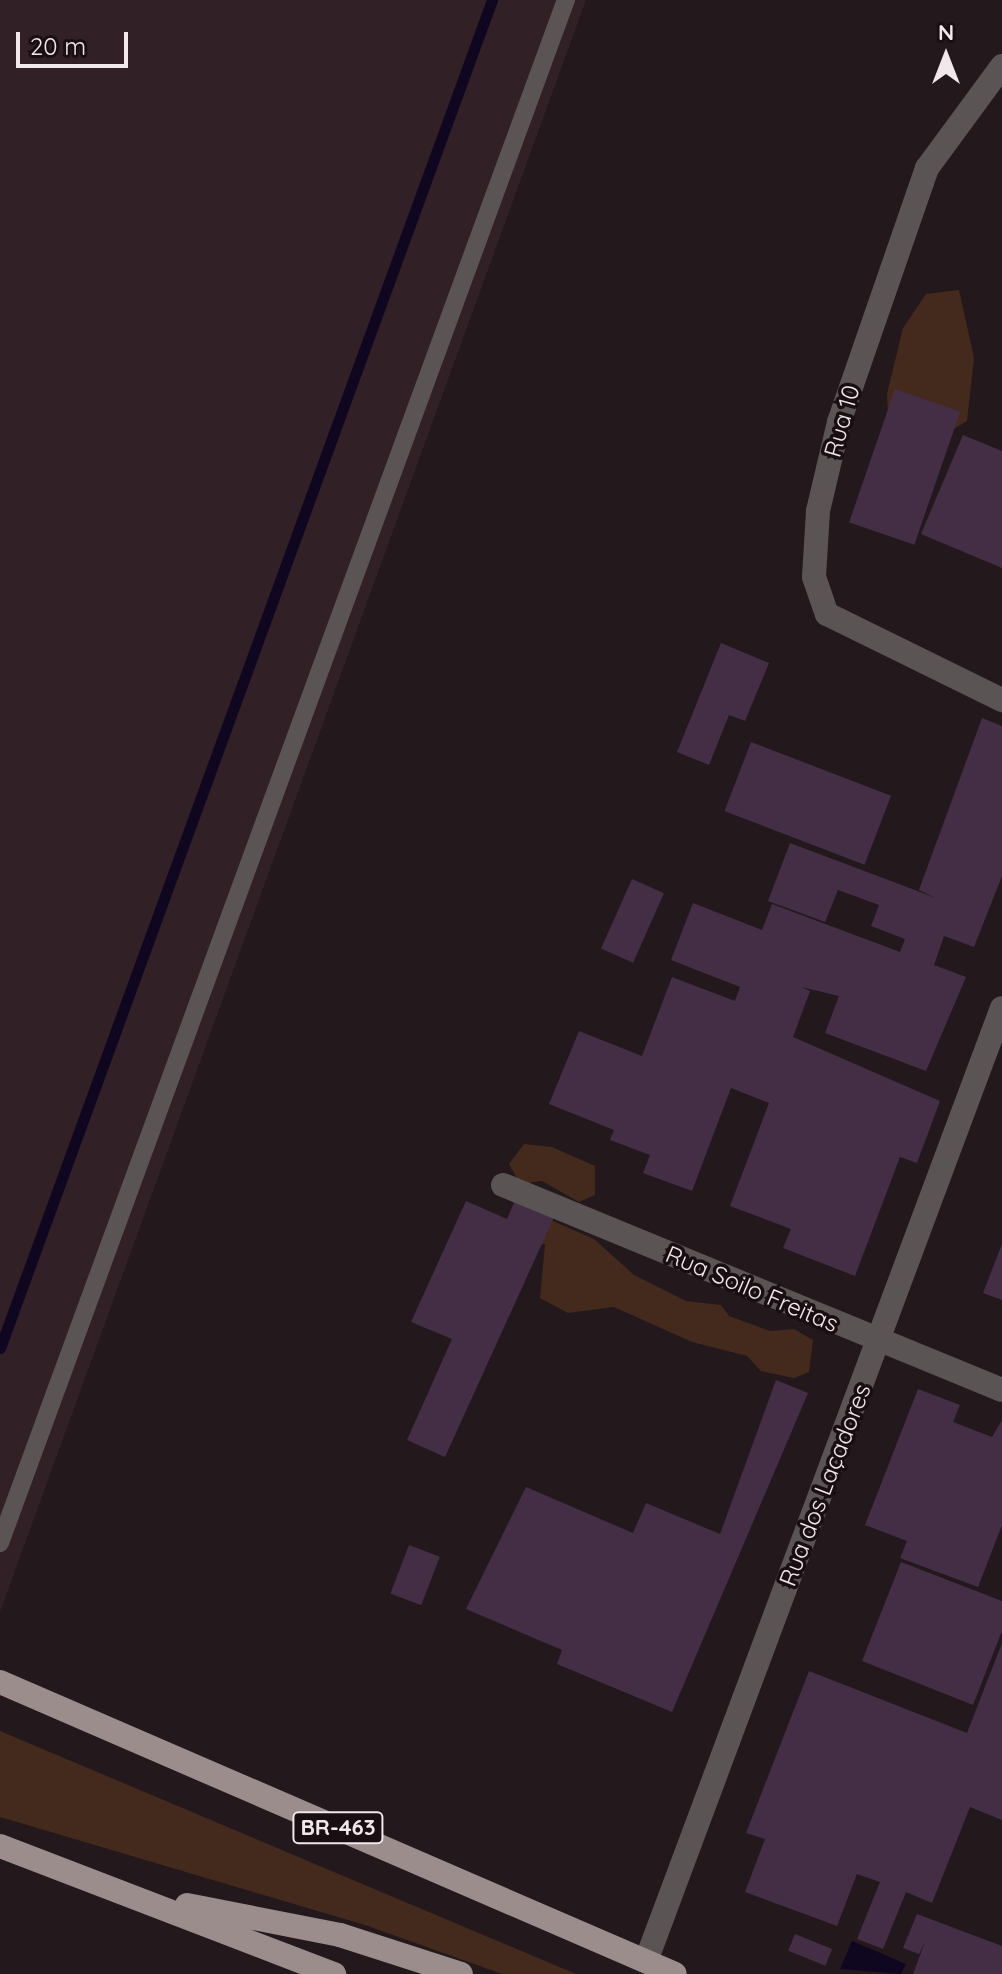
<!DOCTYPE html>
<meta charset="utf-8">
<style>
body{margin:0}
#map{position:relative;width:1002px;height:1974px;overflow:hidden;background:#23181c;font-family:Quicksand,sans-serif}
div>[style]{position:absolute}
.built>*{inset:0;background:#312026}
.green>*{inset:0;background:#432a1c}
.water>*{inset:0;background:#0f071f}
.stream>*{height:11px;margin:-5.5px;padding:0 5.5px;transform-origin:5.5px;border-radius:5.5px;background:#0f071f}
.building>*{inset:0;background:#442e45;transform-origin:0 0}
.lane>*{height:18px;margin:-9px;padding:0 9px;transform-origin:9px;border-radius:9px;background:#5b5454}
.street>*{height:24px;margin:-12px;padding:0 12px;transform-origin:12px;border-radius:12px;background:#5b5454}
.primary>*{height:24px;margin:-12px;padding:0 12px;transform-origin:12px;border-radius:12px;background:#9b8d8c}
span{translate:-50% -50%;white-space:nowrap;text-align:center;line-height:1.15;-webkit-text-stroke:7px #190f13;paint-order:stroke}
.shield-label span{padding:2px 6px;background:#190f13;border:2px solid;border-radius:6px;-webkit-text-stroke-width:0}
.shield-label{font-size:22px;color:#f0e8eb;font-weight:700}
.street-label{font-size:24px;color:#f0e8eb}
.north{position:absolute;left:906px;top:16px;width:80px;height:80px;-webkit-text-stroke:6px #190f13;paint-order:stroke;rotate:0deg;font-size:22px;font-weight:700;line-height:32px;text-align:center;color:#f0e8eb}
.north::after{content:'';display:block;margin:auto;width:28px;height:36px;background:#f0e8eb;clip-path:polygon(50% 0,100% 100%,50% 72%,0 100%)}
.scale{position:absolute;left:16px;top:32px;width:112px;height:36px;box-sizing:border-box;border:4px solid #f0e8eb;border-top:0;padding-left:10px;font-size:24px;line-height:28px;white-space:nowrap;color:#f0e8eb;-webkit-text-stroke:6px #190f13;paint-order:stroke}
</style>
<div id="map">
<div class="built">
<i style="clip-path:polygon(0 0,586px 0,0 1612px)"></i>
</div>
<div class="green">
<i style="clip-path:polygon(959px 290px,974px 358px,967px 421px,928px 444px,889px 435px,887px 394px,903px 328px,926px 294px)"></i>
<i style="clip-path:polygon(524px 1144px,552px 1147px,595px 1166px,595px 1195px,579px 1202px,542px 1181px,520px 1184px,509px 1164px)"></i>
<i style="clip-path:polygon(521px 1207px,594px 1239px,634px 1275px,686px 1301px,721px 1305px,729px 1316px,770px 1331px,794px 1329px,813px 1340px,809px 1372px,794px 1378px,761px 1371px,747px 1356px,692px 1342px,614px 1307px,568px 1313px,540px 1298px,545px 1244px,495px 1254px)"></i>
<i style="clip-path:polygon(0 1731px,576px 1974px,502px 1974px,365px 1925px,0 1817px)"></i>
</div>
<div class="water">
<i style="clip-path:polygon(852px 1941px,906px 1964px,901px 1974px,840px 1969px)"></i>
</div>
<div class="stream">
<i style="left:0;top:1348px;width:1435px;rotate:-69.95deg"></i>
</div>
<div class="building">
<i style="left:895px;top:389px;width:69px;height:141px;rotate:19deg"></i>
<i style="clip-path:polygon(963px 435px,1002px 451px,1002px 568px,921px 534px)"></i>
<i style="clip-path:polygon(721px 643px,769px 663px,745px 721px,729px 715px,709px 765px,677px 752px)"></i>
<i style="clip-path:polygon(982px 718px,1002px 726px,1002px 876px,974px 947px,944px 936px,934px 965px,966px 977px,926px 1071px,825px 1033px,839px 996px,801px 987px,810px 991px,793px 1037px,940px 1101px,917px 1163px,900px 1157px,855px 1276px,783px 1248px,791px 1229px,730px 1206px,769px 1103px,731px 1088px,692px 1191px,643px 1173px,650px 1155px,610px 1140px,614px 1130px,549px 1104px,579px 1031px,642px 1056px,672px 977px,735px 1001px,740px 987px,671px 960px,693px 903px,762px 930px,772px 904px,900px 952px,905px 939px,871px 926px,879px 905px,838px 890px,825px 922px,768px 901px,790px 843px,936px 898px,919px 890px)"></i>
<i style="left:751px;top:742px;width:150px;height:74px;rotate:21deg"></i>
<i style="left:632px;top:879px;width:35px;height:76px;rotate:24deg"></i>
<i style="clip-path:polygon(516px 1198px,555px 1215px,445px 1457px,407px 1440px,452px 1339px,411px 1322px,466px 1201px,507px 1219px)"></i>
<i style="clip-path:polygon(1002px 1244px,1002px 1300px,983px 1293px)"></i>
<i style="clip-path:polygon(776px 1380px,808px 1393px,672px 1712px,557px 1664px,562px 1650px,466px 1609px,526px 1487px,633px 1533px,646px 1503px,720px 1534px)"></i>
<i style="clip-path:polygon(918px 1389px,960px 1405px,953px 1422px,992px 1437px,1002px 1420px,1002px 1525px,978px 1587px,900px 1558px,907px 1541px,865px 1525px)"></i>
<i style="left:409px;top:1545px;width:33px;height:52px;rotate:21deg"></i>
<i style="clip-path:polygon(901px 1562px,1002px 1601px,1002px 1631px,973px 1705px,862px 1661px)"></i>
<i style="clip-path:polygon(1002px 1643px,1002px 1820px,970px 1807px,932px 1903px,906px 1892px,883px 1949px,857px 1939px,880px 1882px,857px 1874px,837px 1926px,745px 1892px,765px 1839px,746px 1833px,809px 1671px,967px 1733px)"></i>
<i style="clip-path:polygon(917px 1914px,1002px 1946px,1002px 1974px,913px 1974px,925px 1942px,919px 1954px,903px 1948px)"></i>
<i style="left:795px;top:1934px;width:40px;height:18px;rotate:22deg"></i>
</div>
<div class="lane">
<i style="left:0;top:1543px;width:1644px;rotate:-69.86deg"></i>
</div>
<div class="street">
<i style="left:1002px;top:66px;width:127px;rotate:126.3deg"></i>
<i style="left:927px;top:168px;width:269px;rotate:109.1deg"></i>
<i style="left:839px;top:422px;width:91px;rotate:103.3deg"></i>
<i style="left:818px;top:511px;width:66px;rotate:93.5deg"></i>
<i style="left:814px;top:577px;width:39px;rotate:71deg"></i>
<i style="left:827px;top:614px;width:195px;rotate:26.2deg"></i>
<i style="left:503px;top:1185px;width:539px;rotate:22.33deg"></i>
<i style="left:646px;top:1961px;width:1017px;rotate:-69.52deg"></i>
</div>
<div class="primary">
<i style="left:0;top:1682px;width:735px;rotate:23.39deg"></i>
<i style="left:0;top:1846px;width:358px;rotate:21deg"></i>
<i style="left:187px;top:1905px;width:156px;rotate:11.1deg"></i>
<i style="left:340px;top:1935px;width:127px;rotate:17.9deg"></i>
</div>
<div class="shield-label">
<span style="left:338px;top:1828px">BR-463</span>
</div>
<div class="street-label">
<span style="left:842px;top:421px;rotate:-74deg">Rua 10</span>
<span style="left:752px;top:1289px;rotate:23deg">Rua Soilo Freitas</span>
<span style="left:825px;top:1485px;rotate:-69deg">Rua dos Laçadores</span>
</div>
<div class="north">N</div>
<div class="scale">20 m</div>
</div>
